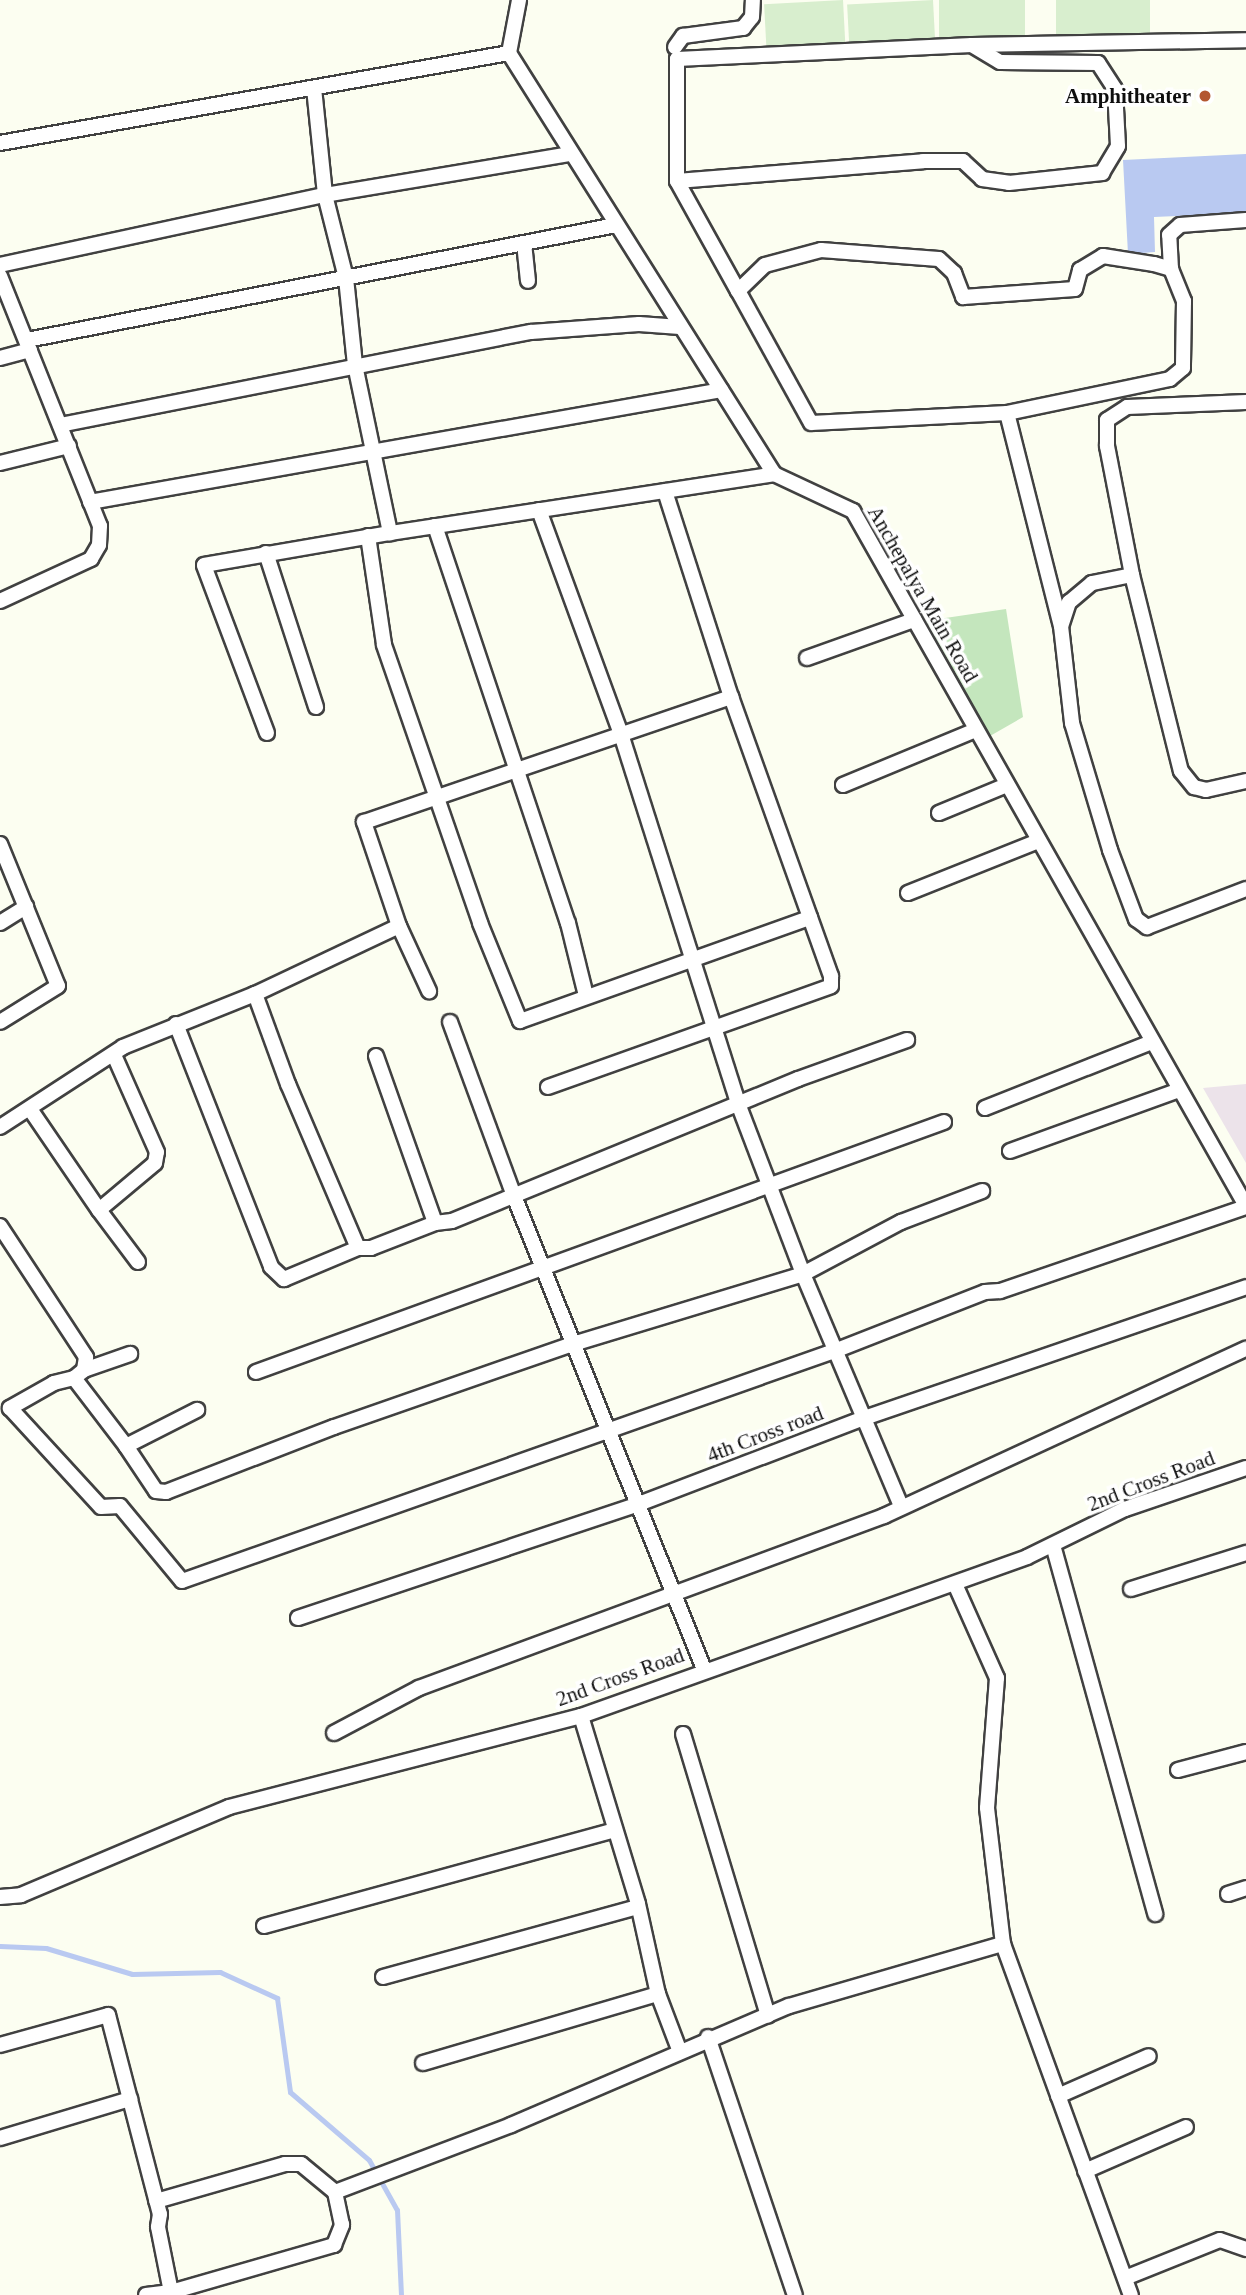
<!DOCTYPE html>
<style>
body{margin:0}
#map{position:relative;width:1246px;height:2295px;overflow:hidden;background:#fcfef1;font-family:Georgia,serif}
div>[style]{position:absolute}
.industrial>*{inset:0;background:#ece3ea}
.green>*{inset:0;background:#c4e6bd}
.pitch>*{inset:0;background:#d8eece;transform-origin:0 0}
.water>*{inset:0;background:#b9c9f1}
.stream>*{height:5px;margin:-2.5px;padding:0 2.5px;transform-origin:2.5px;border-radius:2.5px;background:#b9c9f1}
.roads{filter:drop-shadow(2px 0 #414141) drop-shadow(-2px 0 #414141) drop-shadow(0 2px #414141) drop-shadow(0 -2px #414141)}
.minor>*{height:14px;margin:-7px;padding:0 7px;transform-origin:7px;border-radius:7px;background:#fff}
.dots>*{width:19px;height:19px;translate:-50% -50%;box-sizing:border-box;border:4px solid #fff;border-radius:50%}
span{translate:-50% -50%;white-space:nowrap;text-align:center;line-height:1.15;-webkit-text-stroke:7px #fff;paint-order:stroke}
.poi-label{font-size:21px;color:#0e0e0e;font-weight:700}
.right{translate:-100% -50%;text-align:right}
.street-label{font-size:21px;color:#0e0e0e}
</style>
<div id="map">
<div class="industrial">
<i style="clip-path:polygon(1246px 1084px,1246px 1163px,1203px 1088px)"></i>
</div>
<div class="green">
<i style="clip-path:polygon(1006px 609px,1023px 717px,990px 736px,925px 621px)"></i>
</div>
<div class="pitch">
<i style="left:843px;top:0;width:43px;height:79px;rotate:87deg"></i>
<i style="left:933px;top:0;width:40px;height:86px;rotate:87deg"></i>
<i style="left:939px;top:0;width:86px;height:41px"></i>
<i style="left:1056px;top:0;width:94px;height:41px"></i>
</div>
<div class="water">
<i style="clip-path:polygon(1246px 154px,1246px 213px,1154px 217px,1155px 252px,1128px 254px,1123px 160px)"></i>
</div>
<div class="stream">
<i style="left:0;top:1946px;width:46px;rotate:2.5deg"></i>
<i style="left:46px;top:1948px;width:90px;rotate:16.8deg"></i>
<i style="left:132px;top:1974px;width:88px;rotate:-1.3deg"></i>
<i style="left:220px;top:1972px;width:63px;rotate:24.5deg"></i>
<i style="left:277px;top:1998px;width:95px;rotate:82.1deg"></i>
<i style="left:290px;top:2092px;width:104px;rotate:40.7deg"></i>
<i style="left:369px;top:2160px;width:57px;rotate:60.8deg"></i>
<i style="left:397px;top:2210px;width:85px;rotate:87.3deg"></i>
</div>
<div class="roads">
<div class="minor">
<i style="left:675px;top:47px;width:14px;rotate:-54deg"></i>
<i style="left:683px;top:36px;width:61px;rotate:-7.6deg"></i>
<i style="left:743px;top:28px;width:14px;rotate:-51deg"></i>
<i style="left:752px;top:17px;width:17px;rotate:-87deg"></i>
<i style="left:509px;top:53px;width:497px;rotate:57.8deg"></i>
<i style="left:774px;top:474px;width:87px;rotate:25.1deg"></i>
<i style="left:853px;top:511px;width:798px;rotate:60.51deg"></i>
<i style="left:509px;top:53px;width:54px;rotate:-79.3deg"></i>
<i style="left:314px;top:88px;width:108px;rotate:84.1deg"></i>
<i style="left:325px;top:195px;width:86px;rotate:75.8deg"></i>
<i style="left:346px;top:278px;width:87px;rotate:84.1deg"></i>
<i style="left:355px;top:365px;width:172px;rotate:78.2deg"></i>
<i style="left:390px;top:533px;width:389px;rotate:-8.7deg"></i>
<i style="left:0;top:143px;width:517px;rotate:-10.03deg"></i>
<i style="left:677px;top:181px;width:247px;rotate:-4.6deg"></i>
<i style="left:923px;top:161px;width:40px"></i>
<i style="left:963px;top:161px;width:26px;rotate:43deg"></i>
<i style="left:982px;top:179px;width:27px;rotate:8deg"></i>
<i style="left:1009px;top:183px;width:94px;rotate:-6.1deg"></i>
<i style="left:1102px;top:173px;width:31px;rotate:-59deg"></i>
<i style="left:1118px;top:146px;width:57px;rotate:-93deg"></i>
<i style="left:1115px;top:89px;width:31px;rotate:-123deg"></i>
<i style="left:1098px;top:63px;width:98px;rotate:-179.4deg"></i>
<i style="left:1000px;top:62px;width:33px;rotate:-149deg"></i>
<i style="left:524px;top:243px;width:38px;rotate:84deg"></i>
<i style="left:0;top:265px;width:332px;rotate:-12.2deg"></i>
<i style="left:325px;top:195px;width:248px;rotate:-9.5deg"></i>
<i style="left:1171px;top:269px;width:34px;rotate:-93deg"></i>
<i style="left:1169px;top:235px;width:15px;rotate:-42deg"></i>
<i style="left:1180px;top:225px;width:66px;rotate:-4.3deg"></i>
<i style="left:0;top:276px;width:269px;rotate:68.2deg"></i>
<i style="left:100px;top:526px;width:19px;rotate:93deg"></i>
<i style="left:99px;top:545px;width:16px;rotate:120deg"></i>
<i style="left:91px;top:559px;width:100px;rotate:155.2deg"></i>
<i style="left:738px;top:291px;width:37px;rotate:-44deg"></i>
<i style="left:765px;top:265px;width:58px;rotate:-15deg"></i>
<i style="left:821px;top:250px;width:118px;rotate:4.4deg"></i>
<i style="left:939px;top:259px;width:21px;rotate:43deg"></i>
<i style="left:954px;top:273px;width:26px;rotate:69deg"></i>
<i style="left:963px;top:297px;width:112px;rotate:-4.1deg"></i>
<i style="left:1075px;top:289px;width:20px;rotate:-75deg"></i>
<i style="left:1080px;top:270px;width:27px;rotate:-31deg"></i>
<i style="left:1103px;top:256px;width:52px;rotate:8.9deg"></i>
<i style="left:1154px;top:264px;width:18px;rotate:16deg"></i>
<i style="left:1171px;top:269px;width:35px;rotate:68deg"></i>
<i style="left:1184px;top:301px;width:67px;rotate:90.9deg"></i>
<i style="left:1183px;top:368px;width:17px;rotate:140deg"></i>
<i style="left:1170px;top:379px;width:167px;rotate:168.2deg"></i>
<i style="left:1007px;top:413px;width:196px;rotate:177.1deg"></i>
<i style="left:811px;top:423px;width:151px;rotate:-118.9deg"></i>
<i style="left:738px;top:291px;width:126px;rotate:-119deg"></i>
<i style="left:677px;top:181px;width:122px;rotate:-90deg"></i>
<i style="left:677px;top:59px;width:295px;rotate:-2.7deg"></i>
<i style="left:972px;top:45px;width:274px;rotate:-1deg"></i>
<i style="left:27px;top:340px;width:600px;rotate:-11.05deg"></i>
<i style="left:0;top:358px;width:31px;rotate:-15deg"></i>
<i style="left:1246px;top:402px;width:119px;rotate:177.6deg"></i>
<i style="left:1127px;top:407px;width:24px;rotate:147deg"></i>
<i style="left:1107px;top:420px;width:26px;rotate:90deg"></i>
<i style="left:1107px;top:446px;width:131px;rotate:79deg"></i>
<i style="left:1132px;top:575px;width:202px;rotate:76deg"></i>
<i style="left:1181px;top:771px;width:21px;rotate:51deg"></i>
<i style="left:1194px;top:787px;width:12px;rotate:14deg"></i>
<i style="left:1206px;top:790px;width:41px;rotate:-12.7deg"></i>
<i style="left:1007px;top:413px;width:220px;rotate:75.8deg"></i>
<i style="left:60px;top:425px;width:480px;rotate:-11.2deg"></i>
<i style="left:531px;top:332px;width:108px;rotate:-4.2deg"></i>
<i style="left:639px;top:324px;width:41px;rotate:4.2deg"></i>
<i style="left:0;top:463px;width:71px;rotate:-13.8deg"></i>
<i style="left:90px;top:502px;width:641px;rotate:-10.06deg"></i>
<i style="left:539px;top:510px;width:239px;rotate:69.9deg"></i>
<i style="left:621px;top:734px;width:390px;rotate:72.4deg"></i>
<i style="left:739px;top:1106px;width:180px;rotate:69.1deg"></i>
<i style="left:803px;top:1274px;width:252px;rotate:67.1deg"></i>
<i style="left:435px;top:526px;width:419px;rotate:71.5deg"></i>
<i style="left:568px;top:923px;width:75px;rotate:76.1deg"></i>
<i style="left:368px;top:536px;width:110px;rotate:81.6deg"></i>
<i style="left:384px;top:645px;width:294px;rotate:70.9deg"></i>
<i style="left:480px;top:923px;width:106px;rotate:67.8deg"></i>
<i style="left:520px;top:1021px;width:308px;rotate:-19.6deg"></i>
<i style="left:266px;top:553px;width:162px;rotate:72deg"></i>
<i style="left:1132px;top:575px;width:41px;rotate:168.7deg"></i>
<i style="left:1092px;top:583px;width:30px;rotate:140deg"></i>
<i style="left:1069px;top:602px;width:25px;rotate:108deg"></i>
<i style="left:1061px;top:626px;width:98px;rotate:83.5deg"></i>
<i style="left:1072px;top:723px;width:133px;rotate:73.3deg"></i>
<i style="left:1110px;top:850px;width:74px;rotate:69.4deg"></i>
<i style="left:1136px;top:919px;width:14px;rotate:36deg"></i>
<i style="left:1147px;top:927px;width:106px;rotate:-21deg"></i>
<i style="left:807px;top:658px;width:114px;rotate:-19.6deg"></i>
<i style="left:267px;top:733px;width:179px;rotate:-110.6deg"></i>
<i style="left:204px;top:565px;width:189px;rotate:-9.8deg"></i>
<i style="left:843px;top:785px;width:144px;rotate:-22.5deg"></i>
<i style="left:939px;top:813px;width:74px;rotate:-22.4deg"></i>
<i style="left:0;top:844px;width:153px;rotate:67.8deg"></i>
<i style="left:58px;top:986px;width:68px;rotate:148.2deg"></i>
<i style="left:908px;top:893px;width:141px;rotate:-21.7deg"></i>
<i style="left:0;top:923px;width:31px;rotate:-32deg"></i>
<i style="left:399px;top:926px;width:72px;rotate:65.2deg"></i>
<i style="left:255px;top:994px;width:96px;rotate:69.9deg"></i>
<i style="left:288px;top:1084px;width:178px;rotate:66.9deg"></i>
<i style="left:450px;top:1022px;width:185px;rotate:69.8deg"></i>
<i style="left:514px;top:1196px;width:510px;rotate:68.12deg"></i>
<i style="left:176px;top:1024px;width:261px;rotate:68.6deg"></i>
<i style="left:271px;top:1267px;width:18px;rotate:43deg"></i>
<i style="left:284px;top:1279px;width:80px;rotate:-22.7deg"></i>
<i style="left:358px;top:1248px;width:13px"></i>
<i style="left:371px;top:1248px;width:69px;rotate:-21.3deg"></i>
<i style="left:435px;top:1223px;width:17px;rotate:-7deg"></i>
<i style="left:452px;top:1221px;width:374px;rotate:-22.3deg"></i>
<i style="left:798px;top:1079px;width:116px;rotate:-19.7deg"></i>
<i style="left:376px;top:1056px;width:177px;rotate:70.5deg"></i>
<i style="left:548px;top:1087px;width:300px;rotate:-19.6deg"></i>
<i style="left:831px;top:986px;width:10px;rotate:-90deg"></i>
<i style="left:831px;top:976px;width:296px;rotate:-109.7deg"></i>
<i style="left:985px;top:1108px;width:180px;rotate:-21.6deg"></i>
<i style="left:30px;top:1109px;width:122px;rotate:55.7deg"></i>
<i style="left:99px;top:1210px;width:73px;rotate:-40deg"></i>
<i style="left:155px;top:1163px;width:11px;rotate:-80deg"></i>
<i style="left:157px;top:1152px;width:106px;rotate:-113.9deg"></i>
<i style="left:0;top:1127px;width:147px;rotate:-33deg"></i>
<i style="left:123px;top:1047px;width:142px;rotate:-21.9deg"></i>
<i style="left:255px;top:994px;width:159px;rotate:-25.3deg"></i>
<i style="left:399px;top:926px;width:110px;rotate:-108.6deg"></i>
<i style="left:364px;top:822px;width:388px;rotate:-18.8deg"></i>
<i style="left:731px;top:697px;width:216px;rotate:-107.8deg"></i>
<i style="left:1010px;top:1151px;width:180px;rotate:-19.8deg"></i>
<i style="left:99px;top:1210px;width:65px;rotate:53.1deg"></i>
<i style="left:0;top:1226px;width:157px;rotate:56.7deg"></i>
<i style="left:86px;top:1357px;width:13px;rotate:99deg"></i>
<i style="left:84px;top:1370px;width:13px;rotate:141deg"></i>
<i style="left:74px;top:1378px;width:86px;rotate:52.6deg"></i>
<i style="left:126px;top:1446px;width:80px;rotate:-26.9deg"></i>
<i style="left:84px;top:1370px;width:49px;rotate:-19.2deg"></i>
<i style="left:256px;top:1372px;width:732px;rotate:-19.97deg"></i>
<i style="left:74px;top:1378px;width:21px;rotate:166deg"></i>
<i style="left:54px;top:1383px;width:51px;rotate:150.4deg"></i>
<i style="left:10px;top:1408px;width:134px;rotate:47.4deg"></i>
<i style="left:101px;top:1507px;width:19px;rotate:-3deg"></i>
<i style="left:120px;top:1506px;width:97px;rotate:50.4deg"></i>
<i style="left:182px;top:1581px;width:695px;rotate:-19.43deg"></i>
<i style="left:837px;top:1350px;width:159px;rotate:-21.4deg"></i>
<i style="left:985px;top:1292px;width:15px;rotate:-4deg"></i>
<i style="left:1000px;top:1291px;width:260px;rotate:-18.9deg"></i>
<i style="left:126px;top:1446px;width:54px;rotate:56.3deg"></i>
<i style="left:156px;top:1491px;width:10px;rotate:6deg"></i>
<i style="left:166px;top:1492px;width:180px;rotate:-21.2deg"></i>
<i style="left:334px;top:1427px;width:253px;rotate:-19.2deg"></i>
<i style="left:573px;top:1344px;width:240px;rotate:-16.9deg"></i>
<i style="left:803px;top:1274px;width:111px;rotate:-28deg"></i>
<i style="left:901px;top:1222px;width:87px;rotate:-20.9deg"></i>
<i style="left:1053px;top:1545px;width:383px;rotate:74.5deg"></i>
<i style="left:955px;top:1584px;width:103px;rotate:65.9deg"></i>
<i style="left:997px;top:1678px;width:130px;rotate:94.4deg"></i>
<i style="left:987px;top:1808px;width:137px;rotate:83.3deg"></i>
<i style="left:1003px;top:1944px;width:374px;rotate:70deg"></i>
<i style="left:1131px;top:1589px;width:121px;rotate:-17.4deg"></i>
<i style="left:298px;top:1618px;width:356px;rotate:-18.5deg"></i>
<i style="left:636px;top:1505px;width:244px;rotate:-20.9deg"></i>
<i style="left:864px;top:1418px;width:404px;rotate:-18.9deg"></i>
<i style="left:581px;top:1716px;width:196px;rotate:73.1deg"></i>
<i style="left:638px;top:1904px;width:92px;rotate:77.5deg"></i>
<i style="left:658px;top:1994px;width:62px;rotate:69.2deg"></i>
<i style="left:334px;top:1733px;width:96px;rotate:-27.9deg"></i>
<i style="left:419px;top:1688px;width:496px;rotate:-20.3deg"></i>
<i style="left:884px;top:1516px;width:399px;rotate:-24.8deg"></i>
<i style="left:683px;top:1734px;width:294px;rotate:73.2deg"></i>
<i style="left:1178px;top:1770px;width:70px;rotate:-14.8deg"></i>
<i style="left:1228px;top:1894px;width:19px;rotate:-18deg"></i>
<i style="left:0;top:1897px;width:21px;rotate:-5deg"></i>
<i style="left:21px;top:1895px;width:226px;rotate:-22.9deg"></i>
<i style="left:229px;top:1807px;width:364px;rotate:-14.5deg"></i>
<i style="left:581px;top:1716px;width:473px;rotate:-19.6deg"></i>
<i style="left:1027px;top:1557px;width:109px;rotate:-26.1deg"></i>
<i style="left:1125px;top:1509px;width:128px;rotate:-18.7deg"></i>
<i style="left:264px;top:1926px;width:363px;rotate:-15.3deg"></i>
<i style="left:383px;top:1977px;width:264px;rotate:-15.4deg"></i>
<i style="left:708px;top:2037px;width:272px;rotate:71.4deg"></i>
<i style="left:0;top:2045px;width:112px;rotate:-15.5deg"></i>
<i style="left:108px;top:2015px;width:206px;rotate:75.4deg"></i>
<i style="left:160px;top:2214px;width:13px;rotate:99deg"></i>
<i style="left:158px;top:2227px;width:66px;rotate:78.7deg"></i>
<i style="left:423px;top:2063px;width:245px;rotate:-16.4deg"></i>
<i style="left:1058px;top:2096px;width:99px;rotate:-23.7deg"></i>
<i style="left:0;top:2138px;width:136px;rotate:-16.7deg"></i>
<i style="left:1085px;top:2171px;width:110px;rotate:-23.5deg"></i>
<i style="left:335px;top:2192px;width:188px;rotate:-20.8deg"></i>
<i style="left:511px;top:2125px;width:302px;rotate:-23.2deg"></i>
<i style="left:789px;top:2006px;width:223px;rotate:-16.2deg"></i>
<i style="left:1125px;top:2278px;width:102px;rotate:-21.8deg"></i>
<i style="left:1220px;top:2240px;width:28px;rotate:19deg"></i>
<i style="left:146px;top:2295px;width:25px;rotate:-7deg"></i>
<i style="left:171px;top:2292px;width:170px;rotate:-16.1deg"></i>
<i style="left:334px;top:2245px;width:22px;rotate:-68deg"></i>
<i style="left:342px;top:2225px;width:34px;rotate:-102deg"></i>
<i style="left:335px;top:2192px;width:44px;rotate:-140.5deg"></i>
<i style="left:301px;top:2164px;width:16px;rotate:180deg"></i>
<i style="left:285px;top:2164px;width:134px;rotate:164deg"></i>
</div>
</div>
<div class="dots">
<i style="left:1205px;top:96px;background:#b35731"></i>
</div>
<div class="poi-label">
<span class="right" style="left:1191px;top:96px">Amphitheater</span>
</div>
<div class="street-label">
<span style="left:923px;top:594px;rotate:60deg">Anchepalya Main Road</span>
<span style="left:765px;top:1434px;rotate:-21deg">4th Cross road</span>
<span style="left:1151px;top:1481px;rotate:-21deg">2nd Cross Road</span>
<span style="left:620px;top:1677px;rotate:-20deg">2nd Cross Road</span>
</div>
</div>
